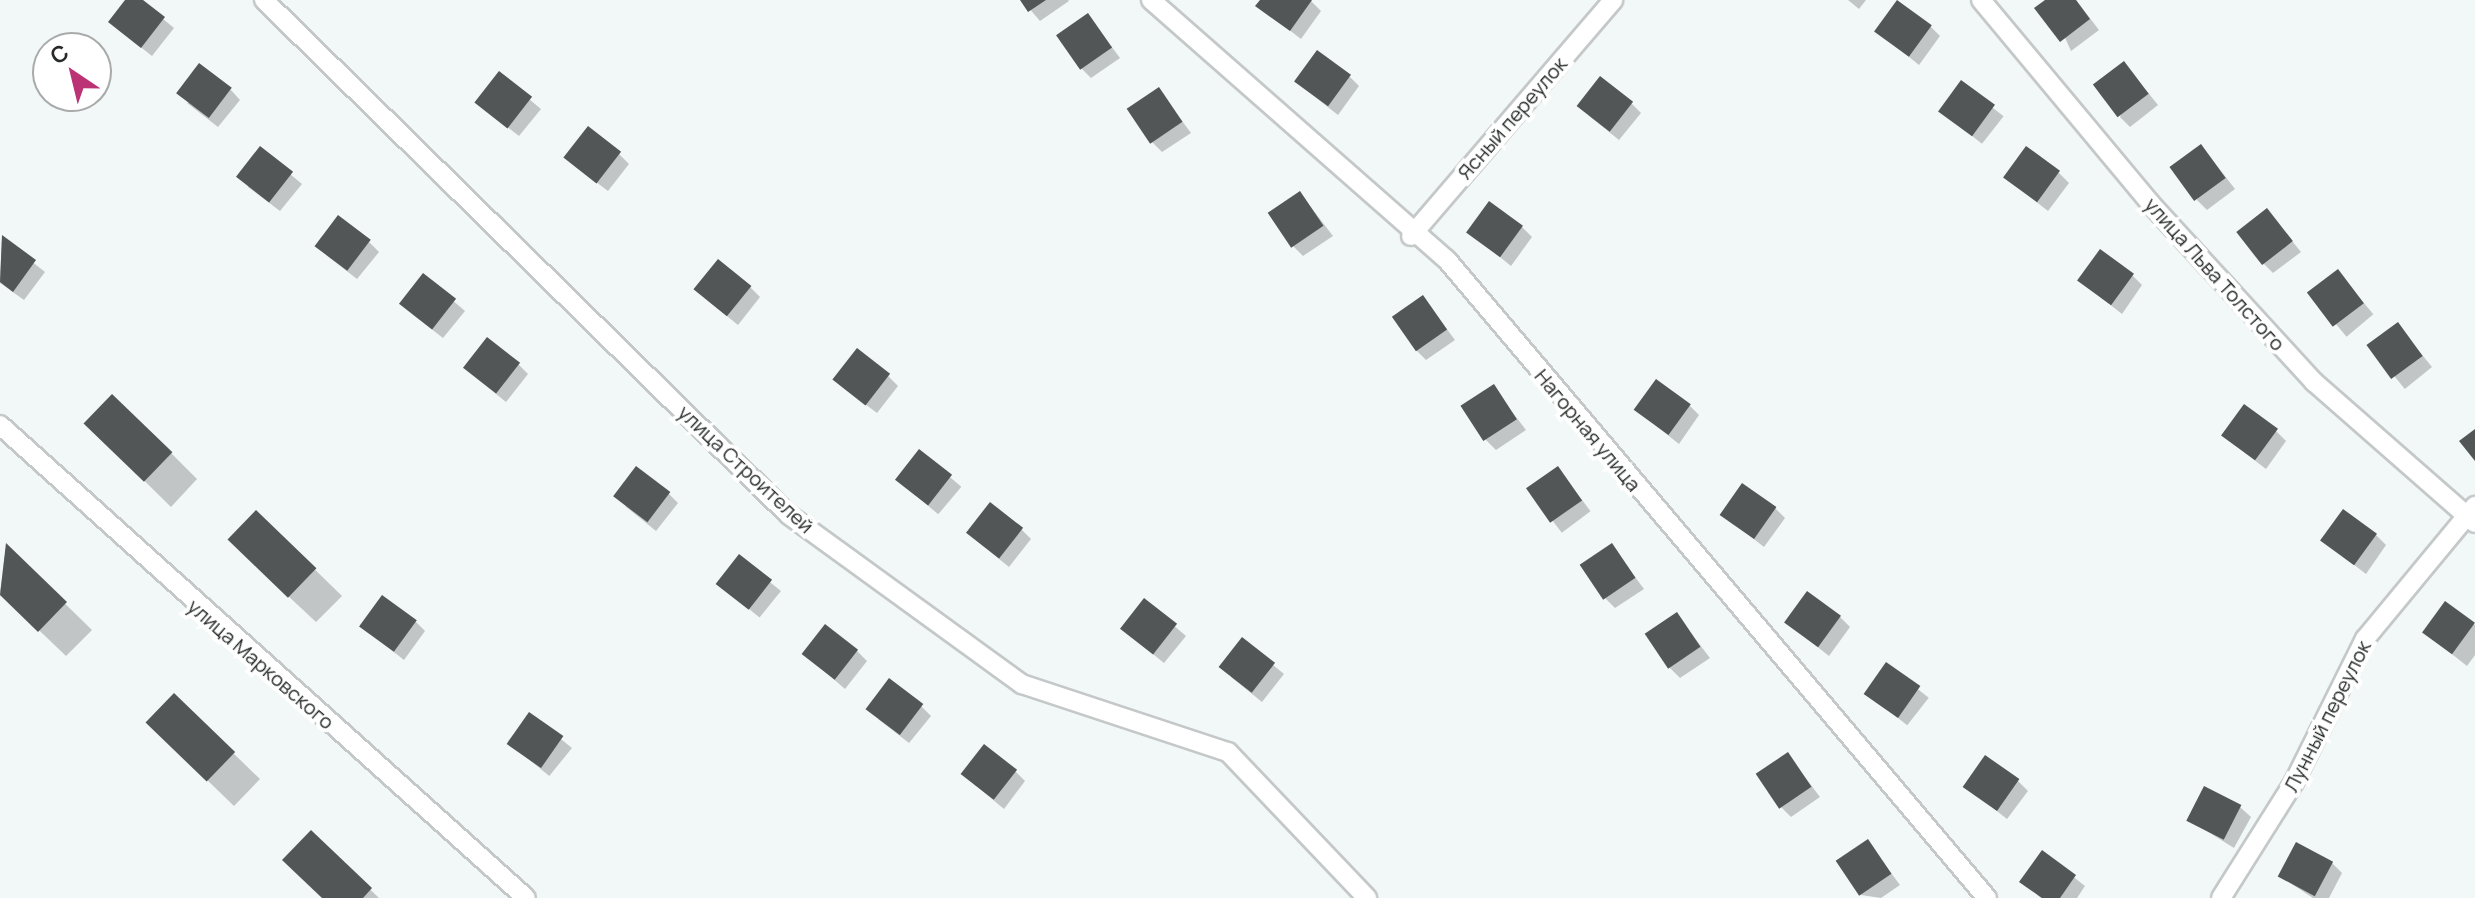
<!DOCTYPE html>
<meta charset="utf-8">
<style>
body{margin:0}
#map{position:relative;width:2475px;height:898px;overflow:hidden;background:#f2f7f7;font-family:Manrope,sans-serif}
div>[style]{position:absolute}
.shadow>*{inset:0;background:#0003;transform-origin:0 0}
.building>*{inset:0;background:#525656;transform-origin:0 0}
.roads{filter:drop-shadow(2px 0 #c4c8c8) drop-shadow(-2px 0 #c4c8c8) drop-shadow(0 2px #c4c8c8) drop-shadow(0 -2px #c4c8c8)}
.service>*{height:18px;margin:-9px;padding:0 9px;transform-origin:9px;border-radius:9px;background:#fff}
span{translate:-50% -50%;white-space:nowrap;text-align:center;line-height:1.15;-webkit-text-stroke:8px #fff;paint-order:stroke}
.street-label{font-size:20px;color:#282a2a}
.north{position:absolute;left:32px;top:32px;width:80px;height:80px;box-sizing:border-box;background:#fff;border:2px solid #a9aaaa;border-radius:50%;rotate:325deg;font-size:22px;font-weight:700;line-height:32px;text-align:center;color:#282a2a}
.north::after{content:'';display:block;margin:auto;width:28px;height:36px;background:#bb3374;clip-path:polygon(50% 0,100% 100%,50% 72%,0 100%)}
</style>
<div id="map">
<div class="shadow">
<i style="clip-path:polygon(127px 0,140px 0,174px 28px,152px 56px,120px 31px)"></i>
<i style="clip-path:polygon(1022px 0,1068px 0,1069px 1px,1040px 21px)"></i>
<i style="clip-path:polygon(1262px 0,1310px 0,1321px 11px,1301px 39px,1258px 6px)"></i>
<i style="clip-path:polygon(1848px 0,1866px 0,1859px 9px)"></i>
<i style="clip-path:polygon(2048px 0,2076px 0,2099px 30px,2071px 51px)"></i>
<i style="clip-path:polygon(1088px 15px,1120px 58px,1091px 78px,1081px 68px)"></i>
<i style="clip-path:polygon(1930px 26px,1940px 36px,1919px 65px,1877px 31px)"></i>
<i style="clip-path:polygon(499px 74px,541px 109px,519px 136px,487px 111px)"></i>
<i style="clip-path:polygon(2133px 74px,2158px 105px,2130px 127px,2120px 117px)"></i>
<i style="clip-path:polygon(1349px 76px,1359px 86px,1338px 115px,1296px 82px)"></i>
<i style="left:1961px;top:83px;width:54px;height:35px;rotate:38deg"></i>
<i style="clip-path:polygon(231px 90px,240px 100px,218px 127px,187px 103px)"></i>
<i style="clip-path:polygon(1159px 90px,1191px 133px,1162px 152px,1152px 142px)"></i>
<i style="clip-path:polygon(1631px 103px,1641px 113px,1619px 140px,1588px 115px)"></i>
<i style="clip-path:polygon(260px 149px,302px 184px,280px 211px,248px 187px)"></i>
<i style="clip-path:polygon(619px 154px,629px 164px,608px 191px,576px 167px)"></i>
<i style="clip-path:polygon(2210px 157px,2235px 189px,2207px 210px,2197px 200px)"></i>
<i style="clip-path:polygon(2059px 173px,2069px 183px,2048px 211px,2006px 178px)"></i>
<i style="clip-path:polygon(1300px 193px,1333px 236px,1303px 256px,1293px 246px)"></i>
<i style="clip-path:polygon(2267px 210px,2301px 252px,2273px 273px,2263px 263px)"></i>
<i style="clip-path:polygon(1522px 227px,1532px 237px,1511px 266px,1469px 232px)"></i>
<i style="clip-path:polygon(2px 238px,45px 272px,24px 300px,0 283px)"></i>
<i style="clip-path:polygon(369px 242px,379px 252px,357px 279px,326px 255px)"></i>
<i style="left:2338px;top:272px;width:55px;height:35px;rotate:50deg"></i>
<i style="clip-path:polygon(2132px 275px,2142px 285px,2122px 314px,2079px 280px)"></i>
<i style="clip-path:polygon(424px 276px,465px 311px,443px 338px,412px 314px)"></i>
<i style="clip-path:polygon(750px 287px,760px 297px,738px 325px,707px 300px)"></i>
<i style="clip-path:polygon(1423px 297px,1455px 340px,1426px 360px,1416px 350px)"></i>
<i style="left:2398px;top:325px;width:54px;height:35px;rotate:51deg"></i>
<i style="clip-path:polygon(518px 364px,528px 374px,506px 402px,475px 377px)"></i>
<i style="clip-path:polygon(888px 376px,898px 386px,877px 413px,845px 389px)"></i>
<i style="clip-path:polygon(1493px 387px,1526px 430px,1496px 450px,1486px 440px)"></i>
<i style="clip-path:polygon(1689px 405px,1699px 415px,1679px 444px,1636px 410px)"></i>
<i style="clip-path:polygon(2276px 431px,2286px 441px,2266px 469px,2223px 436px)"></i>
<i style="clip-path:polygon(112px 449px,171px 453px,197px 479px,171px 507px)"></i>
<i style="left:920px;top:452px;width:54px;height:36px;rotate:40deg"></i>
<i style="left:1558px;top:468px;width:54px;height:36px;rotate:53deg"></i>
<i style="clip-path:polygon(668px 493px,678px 503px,656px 531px,625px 506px)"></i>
<i style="clip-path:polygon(1775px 508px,1785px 518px,1764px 547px,1722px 514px)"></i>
<i style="clip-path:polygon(256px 512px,342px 596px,316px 622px,256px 566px)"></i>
<i style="clip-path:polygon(1021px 529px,1031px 539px,1009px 567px,978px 542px)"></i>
<i style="clip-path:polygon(2376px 535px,2386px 545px,2366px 574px,2323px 541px)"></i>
<i style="clip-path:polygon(6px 546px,92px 630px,66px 656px,0 593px)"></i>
<i style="clip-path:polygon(1612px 546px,1644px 589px,1615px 608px,1605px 598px)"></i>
<i style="left:739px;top:557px;width:54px;height:34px;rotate:39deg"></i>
<i style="clip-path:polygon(1145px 601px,1186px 636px,1164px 663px,1133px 638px)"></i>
<i style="clip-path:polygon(2445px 604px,2475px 625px,2475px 655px,2467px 666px,2425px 633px)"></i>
<i style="clip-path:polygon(1677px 615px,1710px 658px,1680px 678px,1670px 668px)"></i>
<i style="clip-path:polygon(1840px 617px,1850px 627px,1829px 656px,1787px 623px)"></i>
<i style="clip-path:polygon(415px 621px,425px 631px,404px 660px,362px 627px)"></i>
<i style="clip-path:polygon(1243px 640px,1284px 674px,1262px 702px,1231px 677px)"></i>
<i style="clip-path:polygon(857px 651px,867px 661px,845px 689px,804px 654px)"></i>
<i style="left:1887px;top:665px;width:53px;height:35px;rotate:38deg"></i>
<i style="clip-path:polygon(174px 696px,260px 779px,234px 806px,175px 749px)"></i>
<i style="clip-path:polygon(921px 706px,931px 716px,909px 743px,878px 719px)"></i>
<i style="left:530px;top:714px;width:54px;height:36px;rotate:39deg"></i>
<i style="clip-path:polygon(1788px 755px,1820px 797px,1791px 817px,1781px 807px)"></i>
<i style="clip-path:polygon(1015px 771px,1025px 781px,1004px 809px,962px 774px)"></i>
<i style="clip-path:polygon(2018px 781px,2028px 791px,2007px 819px,1965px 786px)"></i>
<i style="clip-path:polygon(2240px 807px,2251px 817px,2234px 848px,2189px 820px)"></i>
<i style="clip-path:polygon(311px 833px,379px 898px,324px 898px)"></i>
<i style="clip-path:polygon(1868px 842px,1900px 885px,1881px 898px,1861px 895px)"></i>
<i style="clip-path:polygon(2043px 853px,2085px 886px,2077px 898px,2041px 898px,2022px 881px)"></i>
<i style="clip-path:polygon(2332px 863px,2342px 873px,2329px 898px,2313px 898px,2281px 877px)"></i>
</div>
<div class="building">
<i style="clip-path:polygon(125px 0,143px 0,165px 17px,141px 48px,108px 22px)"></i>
<i style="clip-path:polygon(1020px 0,1046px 0,1028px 12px)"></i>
<i style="clip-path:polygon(1260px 0,1312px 0,1290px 31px,1255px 6px)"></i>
<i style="left:1897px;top:0;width:43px;height:39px;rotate:36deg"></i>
<i style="clip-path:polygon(2045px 0,2076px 0,2090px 19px,2060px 42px,2034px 8px)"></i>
<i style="left:1088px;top:13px;width:42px;height:39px;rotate:55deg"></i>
<i style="left:1317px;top:50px;width:42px;height:39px;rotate:36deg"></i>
<i style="left:2124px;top:61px;width:41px;height:39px;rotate:53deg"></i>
<i style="left:199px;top:63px;width:41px;height:38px;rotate:37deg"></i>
<i style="left:499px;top:71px;width:42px;height:40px;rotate:38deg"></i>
<i style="left:1600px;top:76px;width:42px;height:38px;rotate:38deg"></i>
<i style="left:1961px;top:80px;width:42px;height:39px;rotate:36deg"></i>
<i style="left:1159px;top:87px;width:42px;height:39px;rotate:56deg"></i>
<i style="left:588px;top:126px;width:42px;height:40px;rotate:38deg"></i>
<i style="left:2201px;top:144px;width:42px;height:39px;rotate:54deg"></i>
<i style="left:260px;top:146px;width:42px;height:39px;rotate:38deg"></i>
<i style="left:2026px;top:146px;width:42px;height:39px;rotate:36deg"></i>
<i style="left:1300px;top:191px;width:42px;height:39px;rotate:56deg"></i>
<i style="left:1489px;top:201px;width:42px;height:39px;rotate:36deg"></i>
<i style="left:2267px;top:208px;width:42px;height:39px;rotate:52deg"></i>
<i style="left:338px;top:215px;width:41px;height:39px;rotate:37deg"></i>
<i style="clip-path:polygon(2px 235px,36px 260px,13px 292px,0 282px)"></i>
<i style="left:2100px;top:249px;width:42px;height:39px;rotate:36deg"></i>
<i style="left:718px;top:259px;width:43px;height:39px;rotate:39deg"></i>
<i style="left:2338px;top:269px;width:43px;height:39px;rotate:53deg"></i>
<i style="left:423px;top:273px;width:42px;height:39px;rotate:38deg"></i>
<i style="left:1423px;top:295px;width:42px;height:38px;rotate:55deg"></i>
<i style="left:2398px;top:322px;width:42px;height:39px;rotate:54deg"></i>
<i style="left:487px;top:337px;width:42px;height:39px;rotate:38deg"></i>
<i style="left:857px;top:348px;width:42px;height:40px;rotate:38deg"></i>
<i style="left:1656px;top:379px;width:43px;height:38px;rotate:36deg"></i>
<i style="left:1494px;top:384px;width:42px;height:40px;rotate:57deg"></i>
<i style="left:112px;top:394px;width:84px;height:41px;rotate:44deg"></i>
<i style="left:2244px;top:404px;width:42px;height:39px;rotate:36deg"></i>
<i style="clip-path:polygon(2475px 429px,2475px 461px,2459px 441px)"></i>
<i style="left:919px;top:449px;width:42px;height:39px;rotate:38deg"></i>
<i style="left:636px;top:466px;width:43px;height:38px;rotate:37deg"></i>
<i style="left:1558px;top:466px;width:42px;height:39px;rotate:55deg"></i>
<i style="left:1742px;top:483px;width:42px;height:39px;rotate:35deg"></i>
<i style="left:990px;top:502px;width:42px;height:39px;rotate:38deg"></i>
<i style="left:2343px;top:509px;width:42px;height:39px;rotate:36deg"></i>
<i style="left:256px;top:510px;width:84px;height:41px;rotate:44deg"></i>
<i style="clip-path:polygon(6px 543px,67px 602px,38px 632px,0 595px)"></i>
<i style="left:1612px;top:543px;width:42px;height:39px;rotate:56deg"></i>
<i style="left:739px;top:554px;width:42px;height:38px;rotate:38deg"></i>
<i style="left:1807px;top:591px;width:42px;height:39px;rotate:36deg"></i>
<i style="left:382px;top:595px;width:43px;height:39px;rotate:36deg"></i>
<i style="left:1144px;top:598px;width:42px;height:39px;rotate:38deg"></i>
<i style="left:2445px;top:601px;width:37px;height:39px;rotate:36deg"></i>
<i style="left:1677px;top:612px;width:42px;height:39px;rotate:56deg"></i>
<i style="left:825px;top:624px;width:42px;height:38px;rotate:38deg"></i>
<i style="left:1242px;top:637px;width:42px;height:38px;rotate:38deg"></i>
<i style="left:1886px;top:662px;width:42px;height:39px;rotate:35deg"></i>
<i style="left:889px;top:678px;width:43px;height:39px;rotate:37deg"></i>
<i style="left:174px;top:693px;width:85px;height:41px;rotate:44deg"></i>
<i style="left:529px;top:712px;width:42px;height:39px;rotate:35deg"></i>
<i style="left:984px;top:744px;width:42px;height:38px;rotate:38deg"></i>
<i style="left:1788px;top:752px;width:42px;height:39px;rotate:56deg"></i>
<i style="left:1985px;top:755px;width:42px;height:39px;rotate:35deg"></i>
<i style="left:2204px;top:786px;width:42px;height:39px;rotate:27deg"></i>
<i style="clip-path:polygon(311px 830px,372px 888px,363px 898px,322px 898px,282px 860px)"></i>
<i style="left:1868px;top:839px;width:42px;height:39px;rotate:56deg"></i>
<i style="left:2296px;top:842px;width:42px;height:39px;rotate:28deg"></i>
<i style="clip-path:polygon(2042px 850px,2076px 875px,2060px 898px,2042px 898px,2019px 882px)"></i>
</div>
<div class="roads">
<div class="service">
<i style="left:264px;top:0;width:735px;rotate:44.45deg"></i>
<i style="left:789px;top:515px;width:288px;rotate:36deg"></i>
<i style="left:1022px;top:684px;width:217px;rotate:18.3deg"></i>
<i style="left:1228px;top:752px;width:202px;rotate:46.4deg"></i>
<i style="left:1151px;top:0;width:394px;rotate:41.3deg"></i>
<i style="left:1447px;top:260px;width:836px;rotate:49.76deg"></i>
<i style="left:1981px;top:0;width:264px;rotate:50.2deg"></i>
<i style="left:2150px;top:203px;width:243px;rotate:47.5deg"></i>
<i style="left:2314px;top:382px;width:214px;rotate:41.2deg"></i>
<i style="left:1411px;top:236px;width:311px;rotate:-49.4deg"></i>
<i style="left:0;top:425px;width:707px;rotate:41.96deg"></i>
<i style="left:2221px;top:898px;width:137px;rotate:-57.8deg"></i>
<i style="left:2294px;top:782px;width:160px;rotate:-63.6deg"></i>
<i style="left:2365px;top:639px;width:173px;rotate:-50.4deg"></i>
</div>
</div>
<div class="street-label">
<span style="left:1512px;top:118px;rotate:-49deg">Ясный переулок</span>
<span style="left:2215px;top:274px;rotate:48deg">улица Льва Толстого</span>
<span style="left:1588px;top:430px;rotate:50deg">Нагорная улица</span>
<span style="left:746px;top:469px;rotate:43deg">улица Строителей</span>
<span style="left:261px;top:664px;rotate:41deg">улица Марковского</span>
<span style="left:2327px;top:716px;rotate:-63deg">Лунный переулок</span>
</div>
<div class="north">С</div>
</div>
